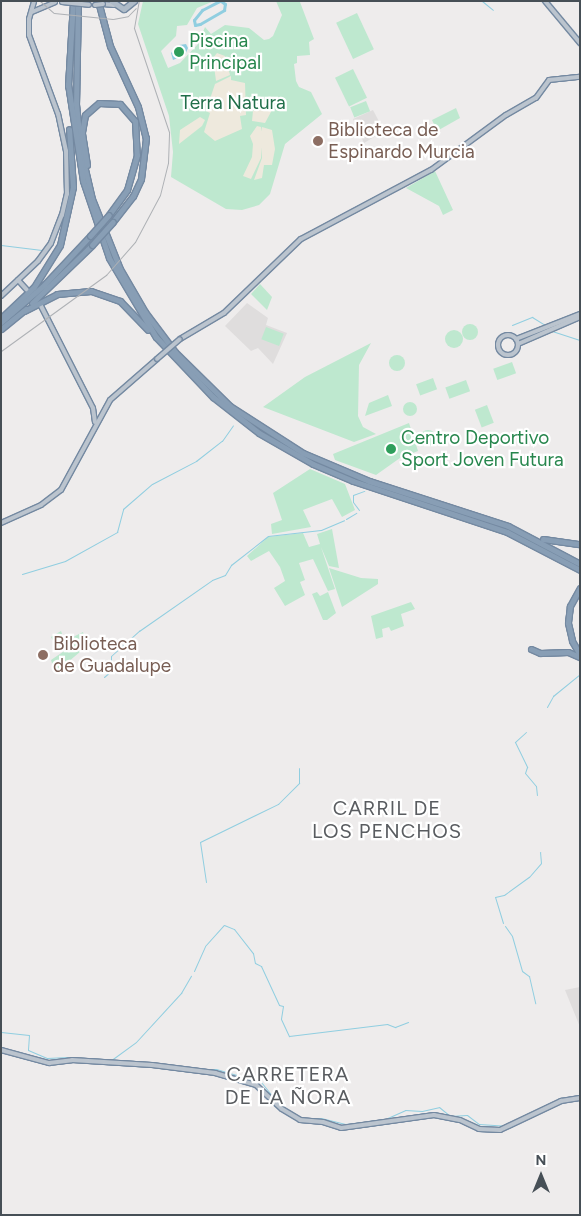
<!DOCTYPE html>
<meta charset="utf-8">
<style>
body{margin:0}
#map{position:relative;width:581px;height:1216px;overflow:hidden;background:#eeecec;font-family:Figtree,sans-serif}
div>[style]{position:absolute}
.education>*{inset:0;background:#dfdddd}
.green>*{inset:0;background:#bee8cf;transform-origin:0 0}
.round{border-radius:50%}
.sand>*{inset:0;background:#eee9dd}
.water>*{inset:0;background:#90cee0}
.stream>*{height:1px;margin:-0.5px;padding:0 0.5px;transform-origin:0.5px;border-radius:0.5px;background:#90cee0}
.canal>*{height:3px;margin:-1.5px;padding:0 1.5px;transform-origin:1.5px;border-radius:1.5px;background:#90cee0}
.roads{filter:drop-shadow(1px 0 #7489a1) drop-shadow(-1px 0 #7489a1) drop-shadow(0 1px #7489a1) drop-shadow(0 -1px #7489a1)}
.secondary>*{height:4px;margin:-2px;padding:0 2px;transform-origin:2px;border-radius:2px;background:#bbc4ce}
.secondary>.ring{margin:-2px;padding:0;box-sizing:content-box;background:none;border:4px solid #bbc4ce;border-radius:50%}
.primary>*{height:4.5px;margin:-2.25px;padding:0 2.25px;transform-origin:2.25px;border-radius:2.25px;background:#aebbc8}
.highway>*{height:5px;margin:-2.5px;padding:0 2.5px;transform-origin:2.5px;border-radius:2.5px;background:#889eb5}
.tram>*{height:1px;margin:-0.5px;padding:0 0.5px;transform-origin:0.5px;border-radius:0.5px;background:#aeb1b5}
.bridges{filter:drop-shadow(1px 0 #7489a1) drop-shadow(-1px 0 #7489a1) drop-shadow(0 1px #7489a1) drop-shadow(0 -1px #7489a1)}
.secondary-bridge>*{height:4px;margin:-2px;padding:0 2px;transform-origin:2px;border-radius:2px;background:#bbc4ce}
.highway-bridge>*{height:5px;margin:-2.5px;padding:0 2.5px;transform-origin:2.5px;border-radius:2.5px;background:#889eb5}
.dots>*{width:14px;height:14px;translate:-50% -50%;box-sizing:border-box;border:2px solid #fff;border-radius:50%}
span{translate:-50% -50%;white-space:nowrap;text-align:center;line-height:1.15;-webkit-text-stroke:4.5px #fff;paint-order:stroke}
.leisure-label{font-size:19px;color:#27864d}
.left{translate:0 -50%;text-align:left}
.park-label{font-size:19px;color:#206e49}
.education-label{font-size:19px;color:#785e54}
.neighbourhood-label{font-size:20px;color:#595c60;letter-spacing:1px}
.frame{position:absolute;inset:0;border:2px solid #464f56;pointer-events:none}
.north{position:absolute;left:516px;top:1151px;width:50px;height:50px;-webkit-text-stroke:4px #fff;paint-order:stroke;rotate:0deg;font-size:14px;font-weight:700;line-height:20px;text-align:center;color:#464f56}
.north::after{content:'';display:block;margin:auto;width:18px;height:22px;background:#464f56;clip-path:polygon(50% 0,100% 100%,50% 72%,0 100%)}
</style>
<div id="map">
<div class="education">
<i style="clip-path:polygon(373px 110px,384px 131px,364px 143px,353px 119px)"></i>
<i style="clip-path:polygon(247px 303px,268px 318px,266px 325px,287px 333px,273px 364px,258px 348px,251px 351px,225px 326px)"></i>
<i style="clip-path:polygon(580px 987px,580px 1027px,565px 990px)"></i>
</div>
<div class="green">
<i style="clip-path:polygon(143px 1px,214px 1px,197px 8px,187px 25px,177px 26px,176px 36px,161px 51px,168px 68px,180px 63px,198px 44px,205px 27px,211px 34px,225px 25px,249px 28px,264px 40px,269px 39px,273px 36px,282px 15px,276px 1px,300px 2px,314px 39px,309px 42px,310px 55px,297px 56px,297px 63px,294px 64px,296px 81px,299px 87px,311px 92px,322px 114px,285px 144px,270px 194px,259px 205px,242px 210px,226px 209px,171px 177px,173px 152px,169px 116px,138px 24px)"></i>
<i style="left:357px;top:13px;width:40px;height:23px;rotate:65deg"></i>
<i style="left:353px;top:69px;width:32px;height:20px;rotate:64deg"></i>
<i style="left:366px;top:101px;width:11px;height:17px;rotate:68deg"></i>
<i style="clip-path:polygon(456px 108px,460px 118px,437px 131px,432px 120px)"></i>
<i style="clip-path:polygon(435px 171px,453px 210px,443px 215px,439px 206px,406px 188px)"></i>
<i style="clip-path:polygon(260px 284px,272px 297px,267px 310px,251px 294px)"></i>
<i class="round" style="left:462px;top:324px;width:16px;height:16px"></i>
<i style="left:266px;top:327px;width:19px;height:13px;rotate:21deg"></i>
<i class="round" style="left:445px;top:330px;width:18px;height:18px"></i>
<i style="clip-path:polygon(371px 343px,359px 365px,358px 416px,363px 427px,376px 434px,354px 442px,263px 407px,305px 377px)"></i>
<i class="round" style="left:389px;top:355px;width:16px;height:16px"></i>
<i style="left:512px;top:362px;width:12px;height:20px;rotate:70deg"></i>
<i style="left:433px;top:378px;width:12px;height:18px;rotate:70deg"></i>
<i style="left:466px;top:380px;width:12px;height:22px;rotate:70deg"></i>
<i style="clip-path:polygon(388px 395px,392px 406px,365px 416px,369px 403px)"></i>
<i class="round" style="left:403px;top:402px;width:14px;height:14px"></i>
<i style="left:487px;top:405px;width:19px;height:13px;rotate:69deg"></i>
<i style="clip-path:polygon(409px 423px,418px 451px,400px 458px,376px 475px,335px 460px,333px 454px)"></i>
<i class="round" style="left:420px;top:430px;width:16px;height:16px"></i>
<i style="clip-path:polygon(310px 469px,345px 484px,355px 510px,342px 517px,332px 499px,303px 510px,311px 527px,272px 534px,271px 524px,282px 520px,273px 493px)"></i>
<i style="clip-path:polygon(332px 529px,339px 568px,329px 566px,321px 547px,335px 589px,328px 591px,313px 559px,299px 563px,305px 580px,300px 582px,305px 595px,285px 606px,274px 588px,285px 581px,280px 567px,269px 551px,251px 561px,247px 556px,268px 537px,303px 533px,309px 547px,320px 544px,317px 534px)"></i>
<i style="clip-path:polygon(329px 568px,361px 578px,378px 579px,378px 584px,342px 607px)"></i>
<i style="clip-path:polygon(317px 592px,320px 596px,328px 592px,336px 613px,327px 620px,323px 620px,312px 594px)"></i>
<i style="clip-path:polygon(411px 602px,415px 609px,401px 614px,404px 626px,391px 631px,389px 627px,382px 629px,383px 637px,376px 639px,371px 616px)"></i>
<i style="clip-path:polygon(61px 631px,67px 647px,59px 652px,51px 637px)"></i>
<i style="clip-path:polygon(83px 632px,87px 646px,55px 673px,51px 660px,76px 643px,73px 637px)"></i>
</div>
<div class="sand">
<i style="clip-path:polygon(217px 53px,225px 56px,230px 75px,216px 81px,213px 58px)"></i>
<i style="clip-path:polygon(231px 76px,231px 80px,245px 83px,246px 115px,240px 116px,242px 129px,215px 141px,204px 132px,210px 113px,206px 111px,215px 84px)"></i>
<i style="clip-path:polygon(268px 98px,272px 110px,265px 123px,252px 121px,253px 111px)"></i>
<i style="clip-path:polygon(200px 117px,205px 120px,202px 126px,179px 144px,180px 130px)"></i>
<i style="clip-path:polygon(257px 126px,261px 127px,263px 136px,261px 158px,251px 179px,243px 176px,252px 157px,253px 144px,250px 136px)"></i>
<i style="clip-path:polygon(262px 127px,272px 130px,275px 149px,272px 165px,264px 165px,262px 178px,254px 180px,262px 158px)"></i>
</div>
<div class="water">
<i style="clip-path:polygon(186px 44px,188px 48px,185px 55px,173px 60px,171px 53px,179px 45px)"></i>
</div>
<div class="stream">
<i style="left:335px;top:1px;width:16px"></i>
<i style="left:482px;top:1px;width:14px;rotate:39deg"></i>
<i style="left:1px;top:245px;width:41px;rotate:7deg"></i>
<i style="left:512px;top:325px;width:22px;rotate:-22deg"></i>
<i style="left:532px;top:317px;width:15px;rotate:32deg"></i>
<i style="left:552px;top:331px;width:29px;rotate:18deg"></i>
<i style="left:359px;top:510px;width:10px;rotate:-127deg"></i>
<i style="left:353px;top:502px;width:7px;rotate:-90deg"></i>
<i style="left:353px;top:495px;width:12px;rotate:-20deg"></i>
<i style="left:346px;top:519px;width:12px;rotate:-31deg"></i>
<i style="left:22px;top:574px;width:45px;rotate:-16.8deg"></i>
<i style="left:65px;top:561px;width:60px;rotate:-29.1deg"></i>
<i style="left:117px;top:532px;width:24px;rotate:-75deg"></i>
<i style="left:123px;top:509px;width:38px;rotate:-41deg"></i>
<i style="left:152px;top:484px;width:50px;rotate:-27.6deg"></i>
<i style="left:196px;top:461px;width:33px;rotate:-38deg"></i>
<i style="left:222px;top:441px;width:19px;rotate:-55deg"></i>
<i style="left:104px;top:677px;width:9px;rotate:-41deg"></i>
<i style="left:111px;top:671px;width:15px;rotate:-90deg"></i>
<i style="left:111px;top:656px;width:38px;rotate:-42deg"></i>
<i style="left:139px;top:631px;width:89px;rotate:-34.9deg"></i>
<i style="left:212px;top:580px;width:14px;rotate:-21deg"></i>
<i style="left:225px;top:575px;width:12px;rotate:-59deg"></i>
<i style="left:231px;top:565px;width:47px;rotate:-38.1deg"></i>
<i style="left:268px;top:536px;width:53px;rotate:-6.5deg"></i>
<i style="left:321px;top:530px;width:25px;rotate:-23deg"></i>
<i style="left:547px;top:707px;width:13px;rotate:-61deg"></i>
<i style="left:553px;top:696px;width:35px;rotate:-39deg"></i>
<i style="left:526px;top:732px;width:15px;rotate:138deg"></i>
<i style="left:515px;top:742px;width:28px;rotate:64deg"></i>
<i style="left:527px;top:767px;width:6px;rotate:108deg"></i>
<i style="left:525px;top:773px;width:17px;rotate:50deg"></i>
<i style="left:536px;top:786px;width:9px;rotate:84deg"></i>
<i style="left:206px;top:882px;width:40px;rotate:-98.5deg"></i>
<i style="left:200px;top:842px;width:87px;rotate:-26deg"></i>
<i style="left:278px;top:804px;width:30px;rotate:-45deg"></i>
<i style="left:299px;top:783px;width:15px;rotate:-90deg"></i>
<i style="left:503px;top:923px;width:27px;rotate:-107deg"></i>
<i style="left:495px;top:897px;width:9px;rotate:-13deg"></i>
<i style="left:504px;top:895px;width:31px;rotate:-36deg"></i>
<i style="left:529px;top:877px;width:18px;rotate:-49deg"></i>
<i style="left:541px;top:863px;width:11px;rotate:-95deg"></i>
<i style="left:505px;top:926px;width:12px;rotate:55deg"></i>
<i style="left:512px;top:936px;width:36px;rotate:74deg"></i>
<i style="left:522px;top:971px;width:9px;rotate:36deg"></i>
<i style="left:529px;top:976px;width:28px;rotate:77deg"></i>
<i style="left:194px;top:971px;width:27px;rotate:-66deg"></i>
<i style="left:205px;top:946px;width:28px;rotate:-48deg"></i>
<i style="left:224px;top:925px;width:11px;rotate:22deg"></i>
<i style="left:234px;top:929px;width:31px;rotate:52deg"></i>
<i style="left:253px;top:953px;width:10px;rotate:79deg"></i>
<i style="left:255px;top:963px;width:7px;rotate:27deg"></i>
<i style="left:261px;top:966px;width:43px;rotate:65.2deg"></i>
<i style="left:279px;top:1005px;width:4px;rotate:14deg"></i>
<i style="left:283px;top:1006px;width:13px;rotate:99deg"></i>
<i style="left:281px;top:1019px;width:19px;rotate:65deg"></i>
<i style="left:289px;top:1036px;width:99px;rotate:-7deg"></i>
<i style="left:387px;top:1024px;width:9px;rotate:21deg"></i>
<i style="left:395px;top:1027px;width:14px;rotate:-21deg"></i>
<i style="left:1px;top:1032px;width:28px;rotate:6deg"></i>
<i style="left:29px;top:1035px;width:15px;rotate:94deg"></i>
<i style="left:28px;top:1050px;width:21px;rotate:23deg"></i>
<i style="left:47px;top:1058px;width:21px;rotate:-3deg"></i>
<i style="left:110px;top:1061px;width:32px;rotate:-36deg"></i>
<i style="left:136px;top:1042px;width:67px;rotate:-47.4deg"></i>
<i style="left:181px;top:993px;width:20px;rotate:-60deg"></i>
<i style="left:202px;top:1069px;width:14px"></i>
<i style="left:216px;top:1069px;width:47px;rotate:16.1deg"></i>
<i style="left:261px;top:1082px;width:27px;rotate:51deg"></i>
<i style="left:310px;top:1119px;width:11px;rotate:-5deg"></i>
<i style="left:321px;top:1118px;width:25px;rotate:14deg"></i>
<i style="left:345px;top:1124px;width:22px;rotate:-5deg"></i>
<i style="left:383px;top:1120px;width:24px;rotate:-24deg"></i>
<i style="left:405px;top:1110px;width:17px;rotate:3deg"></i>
<i style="left:422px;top:1111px;width:17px;rotate:-13deg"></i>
<i style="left:439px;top:1107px;width:14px;rotate:39deg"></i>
<i style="left:450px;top:1116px;width:17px;rotate:-3deg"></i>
<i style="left:467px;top:1115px;width:15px;rotate:37deg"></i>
<i style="left:479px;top:1124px;width:26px;rotate:4deg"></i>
</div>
<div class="canal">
<i style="left:194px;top:20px;width:5px;rotate:79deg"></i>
<i style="left:195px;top:25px;width:5px;rotate:-11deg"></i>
<i style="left:200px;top:24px;width:28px;rotate:-30deg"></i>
<i style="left:224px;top:10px;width:6px;rotate:-81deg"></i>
<i style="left:225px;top:4px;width:5px;rotate:-143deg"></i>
<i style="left:194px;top:20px;width:13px;rotate:-51deg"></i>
<i style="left:202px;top:10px;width:20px;rotate:-27deg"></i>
</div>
<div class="roads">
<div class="secondary">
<i style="left:545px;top:1px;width:55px;rotate:50.2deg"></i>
<i style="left:103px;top:4px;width:11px;rotate:5deg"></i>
<i style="left:32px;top:12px;width:25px;rotate:-23deg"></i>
<i style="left:18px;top:280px;width:13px;rotate:48deg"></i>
<i style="left:1px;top:296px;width:51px;rotate:-43.4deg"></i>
<i style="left:38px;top:261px;width:22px;rotate:-54deg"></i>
<i style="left:51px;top:243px;width:30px;rotate:-69deg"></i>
<i style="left:62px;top:215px;width:22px;rotate:-77deg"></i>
<i style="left:67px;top:194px;width:43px;rotate:-91.3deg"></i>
<i style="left:66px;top:151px;width:38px;rotate:-102deg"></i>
<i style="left:58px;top:114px;width:84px;rotate:-110.2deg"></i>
<i style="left:29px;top:35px;width:16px;rotate:-90deg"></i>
<i style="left:29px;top:19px;width:19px;rotate:-74deg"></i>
<i style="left:41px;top:306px;width:114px;rotate:63deg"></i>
<i style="left:93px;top:408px;width:14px;rotate:82deg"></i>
<i class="ring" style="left:498px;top:335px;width:16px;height:16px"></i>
<i style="left:180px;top:339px;width:51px;rotate:-30.6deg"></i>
<i style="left:224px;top:313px;width:107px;rotate:-43.9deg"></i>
<i style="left:301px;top:239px;width:147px;rotate:-28deg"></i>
<i style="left:431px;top:170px;width:93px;rotate:-36.3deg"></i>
<i style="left:506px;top:115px;width:34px;rotate:-30deg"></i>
<i style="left:536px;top:98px;width:22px;rotate:-54deg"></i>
<i style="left:549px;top:80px;width:31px;rotate:-6deg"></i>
<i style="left:516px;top:339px;width:69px;rotate:-21.3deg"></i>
<i style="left:518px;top:344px;width:68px;rotate:-23.5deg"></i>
<i style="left:1px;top:523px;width:44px;rotate:-24.2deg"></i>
<i style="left:41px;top:505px;width:25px;rotate:-37deg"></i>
<i style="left:61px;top:490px;width:102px;rotate:-61.4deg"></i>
<i style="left:110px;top:400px;width:62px;rotate:-41.1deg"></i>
<i style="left:1px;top:1050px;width:50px;rotate:15.2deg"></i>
<i style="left:49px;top:1063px;width:23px;rotate:-7deg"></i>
<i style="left:72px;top:1060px;width:80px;rotate:3.6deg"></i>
<i style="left:152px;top:1065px;width:64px;rotate:7.2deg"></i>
<i style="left:215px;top:1073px;width:43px;rotate:16.3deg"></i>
<i style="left:256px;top:1085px;width:35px;rotate:43deg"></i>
<i style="left:282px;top:1109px;width:21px;rotate:31deg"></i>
<i style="left:300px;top:1120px;width:23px;rotate:5deg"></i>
<i style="left:323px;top:1122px;width:19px;rotate:18deg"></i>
<i style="left:341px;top:1128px;width:94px;rotate:-8deg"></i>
<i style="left:434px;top:1115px;width:26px;rotate:11deg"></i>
<i style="left:460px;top:1120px;width:21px;rotate:25deg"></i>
<i style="left:479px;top:1129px;width:21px;rotate:3deg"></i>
<i style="left:500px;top:1130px;width:68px;rotate:-25.4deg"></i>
<i style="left:561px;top:1101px;width:19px;rotate:-9deg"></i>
</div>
<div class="primary">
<i style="left:112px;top:1px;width:14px;rotate:34deg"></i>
<i style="left:124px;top:9px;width:13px;rotate:-39deg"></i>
</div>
<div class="highway">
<i style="left:78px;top:1px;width:103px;rotate:91.1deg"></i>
<i style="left:76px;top:104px;width:48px;rotate:84.1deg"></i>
<i style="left:81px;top:152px;width:48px;rotate:76.8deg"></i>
<i style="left:92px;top:199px;width:75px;rotate:68.2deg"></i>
<i style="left:120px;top:269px;width:50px;rotate:59.8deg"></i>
<i style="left:145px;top:312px;width:50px;rotate:53.1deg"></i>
<i style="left:175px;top:352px;width:77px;rotate:44.5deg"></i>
<i style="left:230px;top:406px;width:87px;rotate:32.8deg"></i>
<i style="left:303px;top:453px;width:72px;rotate:23deg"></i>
<i style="left:369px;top:481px;width:146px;rotate:17.9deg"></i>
<i style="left:508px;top:526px;width:81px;rotate:27.8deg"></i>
<i style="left:98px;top:1px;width:47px;rotate:75.1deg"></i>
<i style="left:110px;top:46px;width:67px;rotate:65.3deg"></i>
<i style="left:138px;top:107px;width:32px;rotate:76deg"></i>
<i style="left:146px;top:138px;width:41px;rotate:97deg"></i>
<i style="left:141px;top:179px;width:19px;rotate:115deg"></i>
<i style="left:133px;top:196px;width:33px;rotate:128deg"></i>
<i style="left:68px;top:84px;width:98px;rotate:81.2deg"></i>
<i style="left:83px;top:181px;width:81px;rotate:71.3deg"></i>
<i style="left:109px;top:258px;width:92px;rotate:59.3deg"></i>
<i style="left:156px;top:337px;width:83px;rotate:46.5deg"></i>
<i style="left:213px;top:397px;width:58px;rotate:38deg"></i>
<i style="left:259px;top:433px;width:62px;rotate:29.9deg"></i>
<i style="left:313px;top:464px;width:43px;rotate:23deg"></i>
<i style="left:353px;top:481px;width:162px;rotate:18.3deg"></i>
<i style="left:507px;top:532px;width:82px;rotate:27.5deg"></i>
<i style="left:68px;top:86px;width:85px;rotate:-86.6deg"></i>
<i style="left:87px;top:165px;width:33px;rotate:-99deg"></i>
<i style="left:82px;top:132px;width:17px;rotate:-80deg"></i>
<i style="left:85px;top:115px;width:18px;rotate:-41deg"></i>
<i style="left:99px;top:103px;width:21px;rotate:3deg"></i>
<i style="left:120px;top:104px;width:23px;rotate:49deg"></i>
<i style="left:135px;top:121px;width:34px;rotate:87deg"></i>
<i style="left:137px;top:155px;width:36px;rotate:106deg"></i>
<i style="left:127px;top:190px;width:31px;rotate:126deg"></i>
<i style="left:32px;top:303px;width:83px;rotate:-44deg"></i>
<i style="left:24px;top:311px;width:37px;rotate:-27deg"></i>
<i style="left:57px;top:294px;width:34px;rotate:-5deg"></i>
<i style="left:91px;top:291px;width:31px;rotate:19deg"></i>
<i style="left:120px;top:301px;width:40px;rotate:46deg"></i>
<i style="left:1px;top:318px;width:45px;rotate:-43.2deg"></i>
<i style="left:34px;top:287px;width:49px;rotate:-58.2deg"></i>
<i style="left:60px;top:245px;width:59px;rotate:-77.4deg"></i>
<i style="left:73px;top:187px;width:58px;rotate:-93.9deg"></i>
<i style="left:1px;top:322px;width:57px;rotate:-40.7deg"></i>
<i style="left:44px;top:285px;width:67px;rotate:-46.8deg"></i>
<i style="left:1px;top:329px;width:32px;rotate:-39deg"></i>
<i style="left:543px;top:539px;width:37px;rotate:8deg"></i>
<i style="left:580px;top:588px;width:21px;rotate:119deg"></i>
<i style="left:570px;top:606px;width:17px;rotate:97deg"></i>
<i style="left:568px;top:623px;width:18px;rotate:77deg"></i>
<i style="left:572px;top:641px;width:16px;rotate:60deg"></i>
<i style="left:531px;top:649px;width:10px;rotate:24deg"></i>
<i style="left:540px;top:653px;width:28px;rotate:-2deg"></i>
<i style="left:568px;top:652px;width:13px;rotate:23deg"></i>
</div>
</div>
<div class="tram">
<i style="left:40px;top:1px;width:18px;rotate:41deg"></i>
<i style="left:54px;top:13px;width:59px;rotate:5.8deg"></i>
<i style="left:113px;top:19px;width:15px;rotate:-11deg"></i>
<i style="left:128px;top:16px;width:11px;rotate:-45deg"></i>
<i style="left:1px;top:351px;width:130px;rotate:-35.9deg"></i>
<i style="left:106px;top:275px;width:44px;rotate:-48.7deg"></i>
<i style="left:135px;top:242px;width:53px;rotate:-62deg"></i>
<i style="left:160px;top:195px;width:33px;rotate:-76deg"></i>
<i style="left:168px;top:163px;width:31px;rotate:-88deg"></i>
<i style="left:169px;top:132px;width:110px;rotate:-108.6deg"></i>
<i style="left:134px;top:28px;width:27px;rotate:-80deg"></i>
</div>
<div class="bridges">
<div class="secondary-bridge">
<i style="left:62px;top:2px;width:27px;rotate:6deg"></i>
<i style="left:95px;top:5px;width:8px;rotate:-7deg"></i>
<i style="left:157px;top:359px;width:30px;rotate:-41deg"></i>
</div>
<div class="highway-bridge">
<i style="left:90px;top:236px;width:28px;rotate:-48deg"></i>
<i style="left:92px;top:245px;width:31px;rotate:-48deg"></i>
</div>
</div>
<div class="dots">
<i style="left:179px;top:52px;background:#2e9e5b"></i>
<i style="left:318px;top:141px;background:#8d6e63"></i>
<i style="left:391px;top:449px;background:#2e9e5b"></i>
<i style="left:43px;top:655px;background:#8d6e63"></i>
</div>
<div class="leisure-label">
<span class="left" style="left:189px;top:52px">Piscina<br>Principal</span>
<span class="left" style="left:401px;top:449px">Centro Deportivo<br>Sport Joven Futura</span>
</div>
<div class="park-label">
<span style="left:233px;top:103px">Terra Natura</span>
</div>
<div class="education-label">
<span class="left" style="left:328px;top:141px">Biblioteca de<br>Espinardo Murcia</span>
<span class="left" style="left:53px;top:655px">Biblioteca<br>de Guadalupe</span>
</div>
<div class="neighbourhood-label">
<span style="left:387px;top:820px">CARRIL DE<br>LOS PENCHOS</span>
<span style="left:288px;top:1086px">CARRETERA<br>DE LA ÑORA</span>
</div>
<div class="frame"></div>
<div class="north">N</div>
</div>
